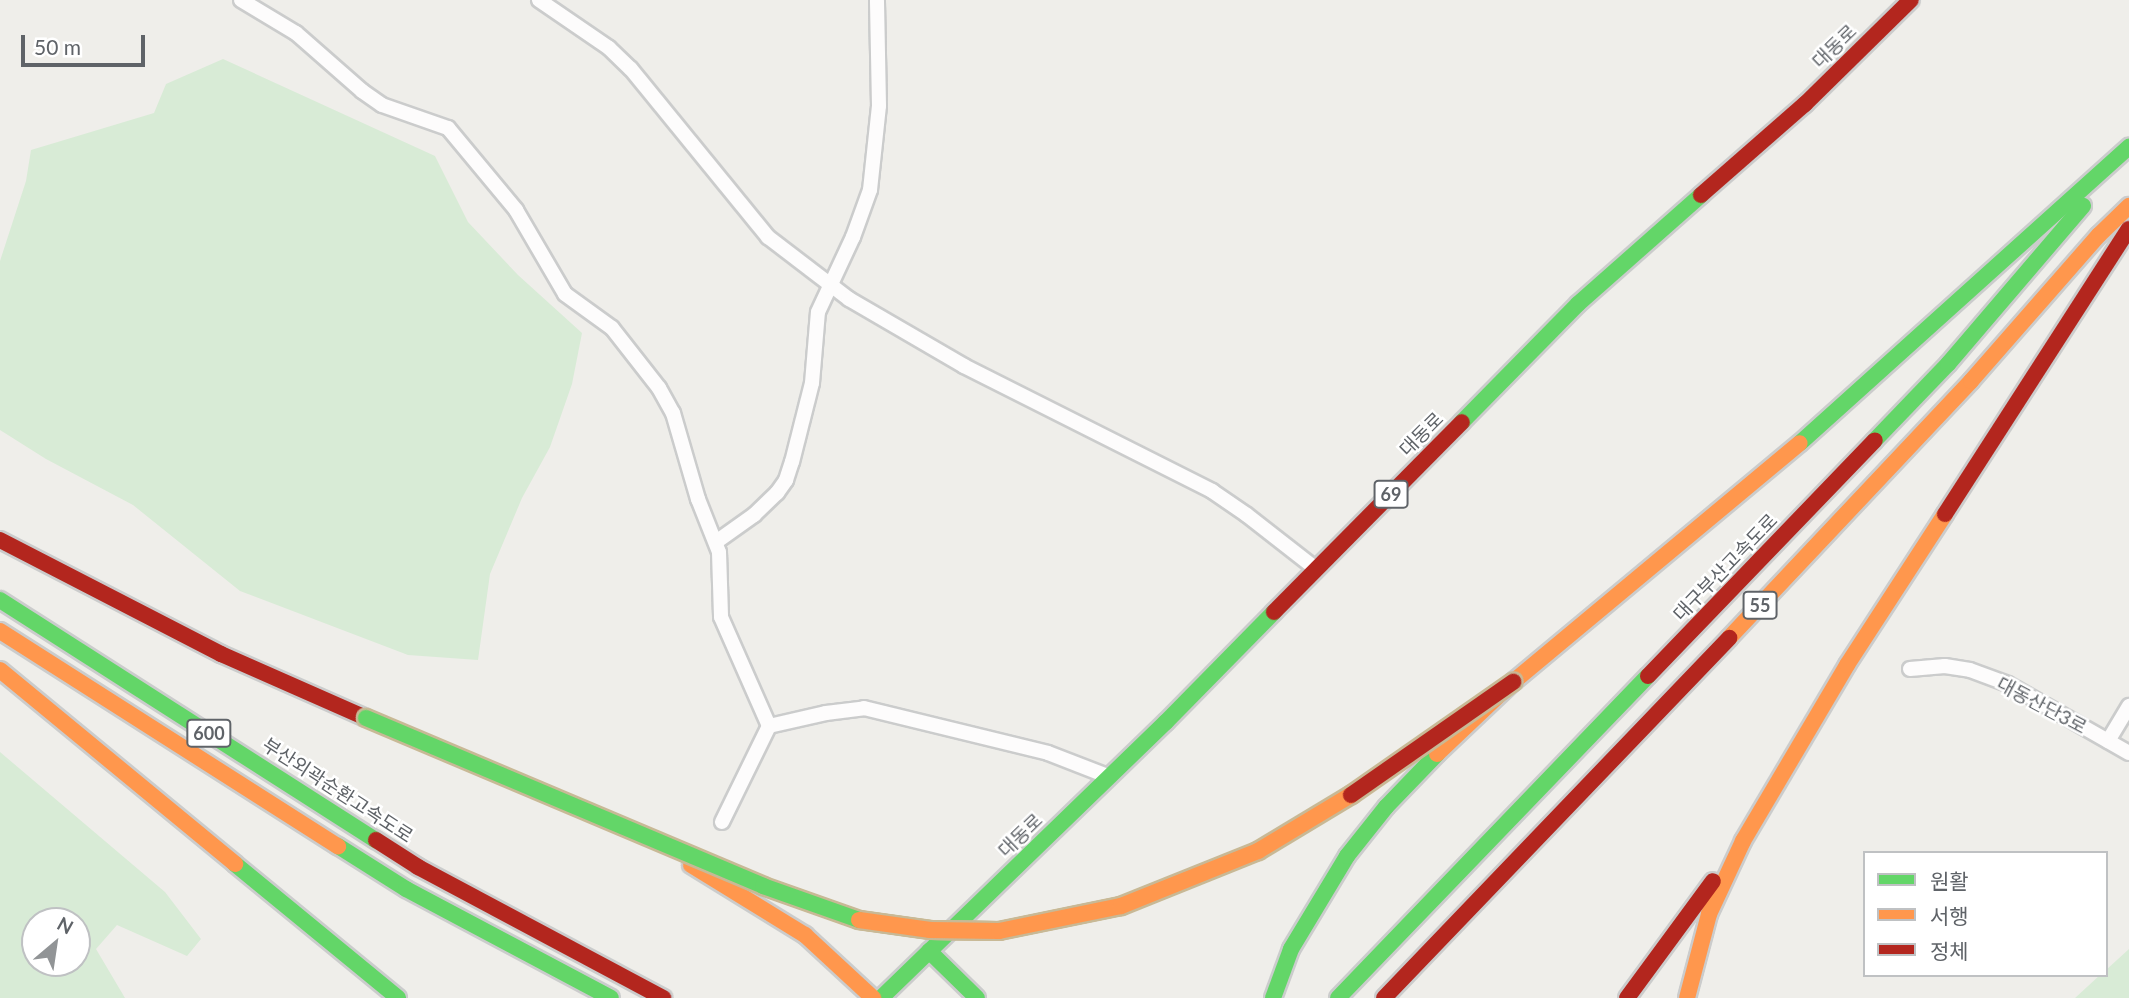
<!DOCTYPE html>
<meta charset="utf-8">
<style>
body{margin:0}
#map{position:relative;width:2129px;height:998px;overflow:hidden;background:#efeeea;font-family:Lato,"Noto Sans KR",sans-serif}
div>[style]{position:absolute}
.green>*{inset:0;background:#d8ebd6}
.roads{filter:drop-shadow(2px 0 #cbcccc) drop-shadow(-2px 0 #cbcccc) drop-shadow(0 2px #cbcccc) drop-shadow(0 -2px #cbcccc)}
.street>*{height:14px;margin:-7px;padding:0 7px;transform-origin:7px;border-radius:7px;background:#fdfcfc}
.fast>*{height:16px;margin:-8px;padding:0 8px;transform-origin:8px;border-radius:8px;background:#63d668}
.slow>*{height:16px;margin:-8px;padding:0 8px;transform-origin:8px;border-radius:8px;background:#ff974d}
.jam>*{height:16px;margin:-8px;padding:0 8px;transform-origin:8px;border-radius:8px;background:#b3261e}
.bridges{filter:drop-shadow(2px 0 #c8b996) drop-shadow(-2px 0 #c8b996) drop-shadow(0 2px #c8b996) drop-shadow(0 -2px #c8b996)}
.fast-bridge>*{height:16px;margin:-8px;padding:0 8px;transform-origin:8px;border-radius:8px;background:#63d668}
.slow-bridge>*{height:16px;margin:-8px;padding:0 8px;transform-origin:8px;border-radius:8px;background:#ff974d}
.jam-bridge>*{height:16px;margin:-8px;padding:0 8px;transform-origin:8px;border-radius:8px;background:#b3261e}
span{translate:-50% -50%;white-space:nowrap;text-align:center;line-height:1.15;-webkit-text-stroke:5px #fff;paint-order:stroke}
.shield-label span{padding:2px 5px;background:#fff;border:2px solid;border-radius:5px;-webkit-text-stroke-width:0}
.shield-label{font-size:18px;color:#5f6368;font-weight:700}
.street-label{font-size:19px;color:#5f6368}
.legend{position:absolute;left:1863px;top:851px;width:245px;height:126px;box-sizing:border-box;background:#fff;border:2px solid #bfc1c3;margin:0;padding:9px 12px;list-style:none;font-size:21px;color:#5f6368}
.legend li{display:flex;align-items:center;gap:14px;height:35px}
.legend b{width:35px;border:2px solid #bfc1c3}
.north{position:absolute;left:21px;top:907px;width:70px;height:70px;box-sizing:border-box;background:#fff;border:2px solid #bfc1c3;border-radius:50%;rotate:29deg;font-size:19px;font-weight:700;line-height:28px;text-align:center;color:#5f6368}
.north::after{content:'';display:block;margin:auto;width:24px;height:32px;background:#919496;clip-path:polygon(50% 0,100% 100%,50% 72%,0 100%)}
.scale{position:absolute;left:21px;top:35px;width:124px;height:32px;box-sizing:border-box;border:4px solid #5f6368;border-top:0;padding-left:9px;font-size:21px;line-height:24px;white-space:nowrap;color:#5f6368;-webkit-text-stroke:5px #fff;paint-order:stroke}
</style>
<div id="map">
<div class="green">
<i style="clip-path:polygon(223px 59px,435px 156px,468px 222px,518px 275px,582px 333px,572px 384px,550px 447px,522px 498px,490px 574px,478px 660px,408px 655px,240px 591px,133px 505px,46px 459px,0 430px,0 261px,26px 181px,31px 150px,154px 113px,166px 84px)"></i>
<i style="clip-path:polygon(evenodd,0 752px,165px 892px,201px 939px,187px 956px,117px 925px,96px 949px,125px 998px,0 998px,0 752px,77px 921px,77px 963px,35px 963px,35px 921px,77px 921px)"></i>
<i style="clip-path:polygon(2129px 949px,2129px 998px,2075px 998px,2100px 975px,2106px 975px,2106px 970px)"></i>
</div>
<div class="roads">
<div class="street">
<i style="left:241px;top:0;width:64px;rotate:31deg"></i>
<i style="left:296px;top:33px;width:88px;rotate:41.3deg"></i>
<i style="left:362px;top:91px;width:24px;rotate:35deg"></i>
<i style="left:382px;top:105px;width:70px;rotate:19.2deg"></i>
<i style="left:448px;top:128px;width:107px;rotate:50.3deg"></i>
<i style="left:516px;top:210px;width:97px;rotate:59.7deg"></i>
<i style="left:565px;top:294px;width:58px;rotate:35.9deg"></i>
<i style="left:612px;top:328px;width:76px;rotate:51.9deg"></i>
<i style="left:659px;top:388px;width:29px;rotate:61deg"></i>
<i style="left:673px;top:413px;width:90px;rotate:73.8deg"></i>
<i style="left:698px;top:499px;width:57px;rotate:68.4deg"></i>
<i style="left:719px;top:552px;width:65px;rotate:88.2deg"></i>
<i style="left:721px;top:617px;width:119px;rotate:66.2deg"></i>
<i style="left:539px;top:0;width:85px;rotate:34.4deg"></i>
<i style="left:609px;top:48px;width:30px;rotate:44deg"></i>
<i style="left:631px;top:69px;width:217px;rotate:50.8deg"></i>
<i style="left:768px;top:237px;width:102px;rotate:37.4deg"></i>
<i style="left:849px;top:299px;width:133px;rotate:30.2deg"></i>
<i style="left:964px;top:366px;width:278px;rotate:26.7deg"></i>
<i style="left:1212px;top:491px;width:42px;rotate:34.4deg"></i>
<i style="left:1247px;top:515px;width:88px;rotate:38deg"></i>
<i style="left:716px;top:542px;width:47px;rotate:-35.4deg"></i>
<i style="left:754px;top:515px;width:32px;rotate:-44deg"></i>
<i style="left:777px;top:493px;width:16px;rotate:-55deg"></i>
<i style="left:786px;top:480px;width:19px;rotate:-72deg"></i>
<i style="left:792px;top:462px;width:81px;rotate:-75.8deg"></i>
<i style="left:812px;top:383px;width:71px;rotate:-85.2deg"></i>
<i style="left:818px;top:312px;width:83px;rotate:-65deg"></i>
<i style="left:853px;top:237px;width:50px;rotate:-70.1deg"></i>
<i style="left:870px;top:190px;width:84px;rotate:-83.9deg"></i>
<i style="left:879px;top:106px;width:106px;rotate:-91.1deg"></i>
<i style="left:1910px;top:669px;width:35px;rotate:-5deg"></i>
<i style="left:1945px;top:666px;width:25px;rotate:9deg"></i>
<i style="left:1970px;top:670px;width:40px;rotate:20.2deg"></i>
<i style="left:2008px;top:684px;width:139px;rotate:29.7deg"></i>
<i style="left:2108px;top:741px;width:41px;rotate:-59deg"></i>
<i style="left:722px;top:822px;width:107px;rotate:-63.9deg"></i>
<i style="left:769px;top:726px;width:58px;rotate:-12.8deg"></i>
<i style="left:826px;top:713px;width:38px;rotate:-7deg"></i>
<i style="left:864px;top:708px;width:189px;rotate:13.7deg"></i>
<i style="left:1048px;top:753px;width:66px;rotate:21.2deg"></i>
</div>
<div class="fast">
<i style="left:1462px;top:422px;width:165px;rotate:-45.5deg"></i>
<i style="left:1578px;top:304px;width:164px;rotate:-41.5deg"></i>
<i style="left:1875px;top:440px;width:105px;rotate:-46.2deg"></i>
<i style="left:1948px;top:364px;width:208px;rotate:-49.5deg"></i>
<i style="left:1800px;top:443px;width:443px;rotate:-42deg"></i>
<i style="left:0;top:600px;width:446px;rotate:32.6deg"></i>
<i style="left:338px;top:846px;width:80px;rotate:32.3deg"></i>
<i style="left:406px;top:889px;width:232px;rotate:28deg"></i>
<i style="left:235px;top:864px;width:211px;rotate:39.4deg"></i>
<i style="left:929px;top:951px;width:67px;rotate:44.4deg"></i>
<i style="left:881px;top:998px;width:397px;rotate:-44.1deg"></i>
<i style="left:1166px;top:722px;width:154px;rotate:-45.5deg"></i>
<i style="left:1273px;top:998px;width:52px;rotate:-69.8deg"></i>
<i style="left:1291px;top:949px;width:109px;rotate:-58.9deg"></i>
<i style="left:1347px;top:856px;width:63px;rotate:-51.5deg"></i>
<i style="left:1386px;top:807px;width:74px;rotate:-46.1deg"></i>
<i style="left:1338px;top:998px;width:447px;rotate:-46.1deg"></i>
</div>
<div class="slow">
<i style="left:0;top:631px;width:401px;rotate:32.5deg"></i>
<i style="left:1729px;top:638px;width:353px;rotate:-46.7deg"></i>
<i style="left:1971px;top:381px;width:194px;rotate:-48.8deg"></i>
<i style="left:2099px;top:235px;width:42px;rotate:-44deg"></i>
<i style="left:0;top:670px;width:305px;rotate:39.5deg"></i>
<i style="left:1437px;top:754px;width:105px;rotate:-43.5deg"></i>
<i style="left:1513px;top:682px;width:373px;rotate:-39.8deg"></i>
<i style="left:691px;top:865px;width:134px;rotate:31.6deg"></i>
<i style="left:805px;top:935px;width:93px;rotate:42.8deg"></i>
<i style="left:1687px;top:998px;width:87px;rotate:-75.3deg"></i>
<i style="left:1709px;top:914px;width:81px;rotate:-65deg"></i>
<i style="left:1743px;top:841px;width:204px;rotate:-59.4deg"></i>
<i style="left:1847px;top:665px;width:180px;rotate:-57deg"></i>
</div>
<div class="jam">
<i style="left:1701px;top:195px;width:138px;rotate:-41.2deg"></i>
<i style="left:1805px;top:104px;width:148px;rotate:-44.5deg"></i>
<i style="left:1945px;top:514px;width:339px;rotate:-57.2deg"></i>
<i style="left:0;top:540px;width:249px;rotate:27.3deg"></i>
<i style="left:221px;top:654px;width:158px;rotate:23.8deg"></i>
<i style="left:1274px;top:612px;width:267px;rotate:-45.3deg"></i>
<i style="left:1648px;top:676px;width:327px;rotate:-46.1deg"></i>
<i style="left:376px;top:840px;width:50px;rotate:32.7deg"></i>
<i style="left:418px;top:867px;width:278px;rotate:28.1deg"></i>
<i style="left:1384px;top:998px;width:499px;rotate:-46.2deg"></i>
<i style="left:1627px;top:998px;width:145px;rotate:-53.7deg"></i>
</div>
</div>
<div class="bridges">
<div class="fast-bridge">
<i style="left:366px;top:718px;width:431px;rotate:22.9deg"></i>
<i style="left:763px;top:886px;width:102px;rotate:19.5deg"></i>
</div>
<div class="slow-bridge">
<i style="left:859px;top:920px;width:72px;rotate:8deg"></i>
<i style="left:930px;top:930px;width:69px;rotate:0.8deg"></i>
<i style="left:999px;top:931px;width:125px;rotate:-11.6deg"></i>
<i style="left:1121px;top:906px;width:148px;rotate:-21.9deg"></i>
<i style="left:1258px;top:851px;width:109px;rotate:-31.1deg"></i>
</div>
<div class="jam-bridge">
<i style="left:1351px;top:795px;width:198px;rotate:-34.9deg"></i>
</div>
</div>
<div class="shield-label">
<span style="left:1391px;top:494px">69</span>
<span style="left:1760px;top:605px">55</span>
<span style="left:209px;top:733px">600</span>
</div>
<div class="street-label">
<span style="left:1834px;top:46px;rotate:-44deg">대동로</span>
<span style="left:1421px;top:434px;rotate:-45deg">대동로</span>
<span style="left:1725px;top:567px;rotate:-46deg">대구부산고속도로</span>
<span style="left:2042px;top:705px;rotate:28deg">대동산단3로</span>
<span style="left:338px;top:790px;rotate:33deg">부산외곽순환고속도로</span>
<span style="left:1020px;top:835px;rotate:-44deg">대동로</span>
</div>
<ul class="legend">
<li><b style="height:9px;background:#63d668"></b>원활</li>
<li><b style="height:9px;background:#ff974d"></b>서행</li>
<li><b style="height:9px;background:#b3261e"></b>정체</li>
</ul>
<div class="north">N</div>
<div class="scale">50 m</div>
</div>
